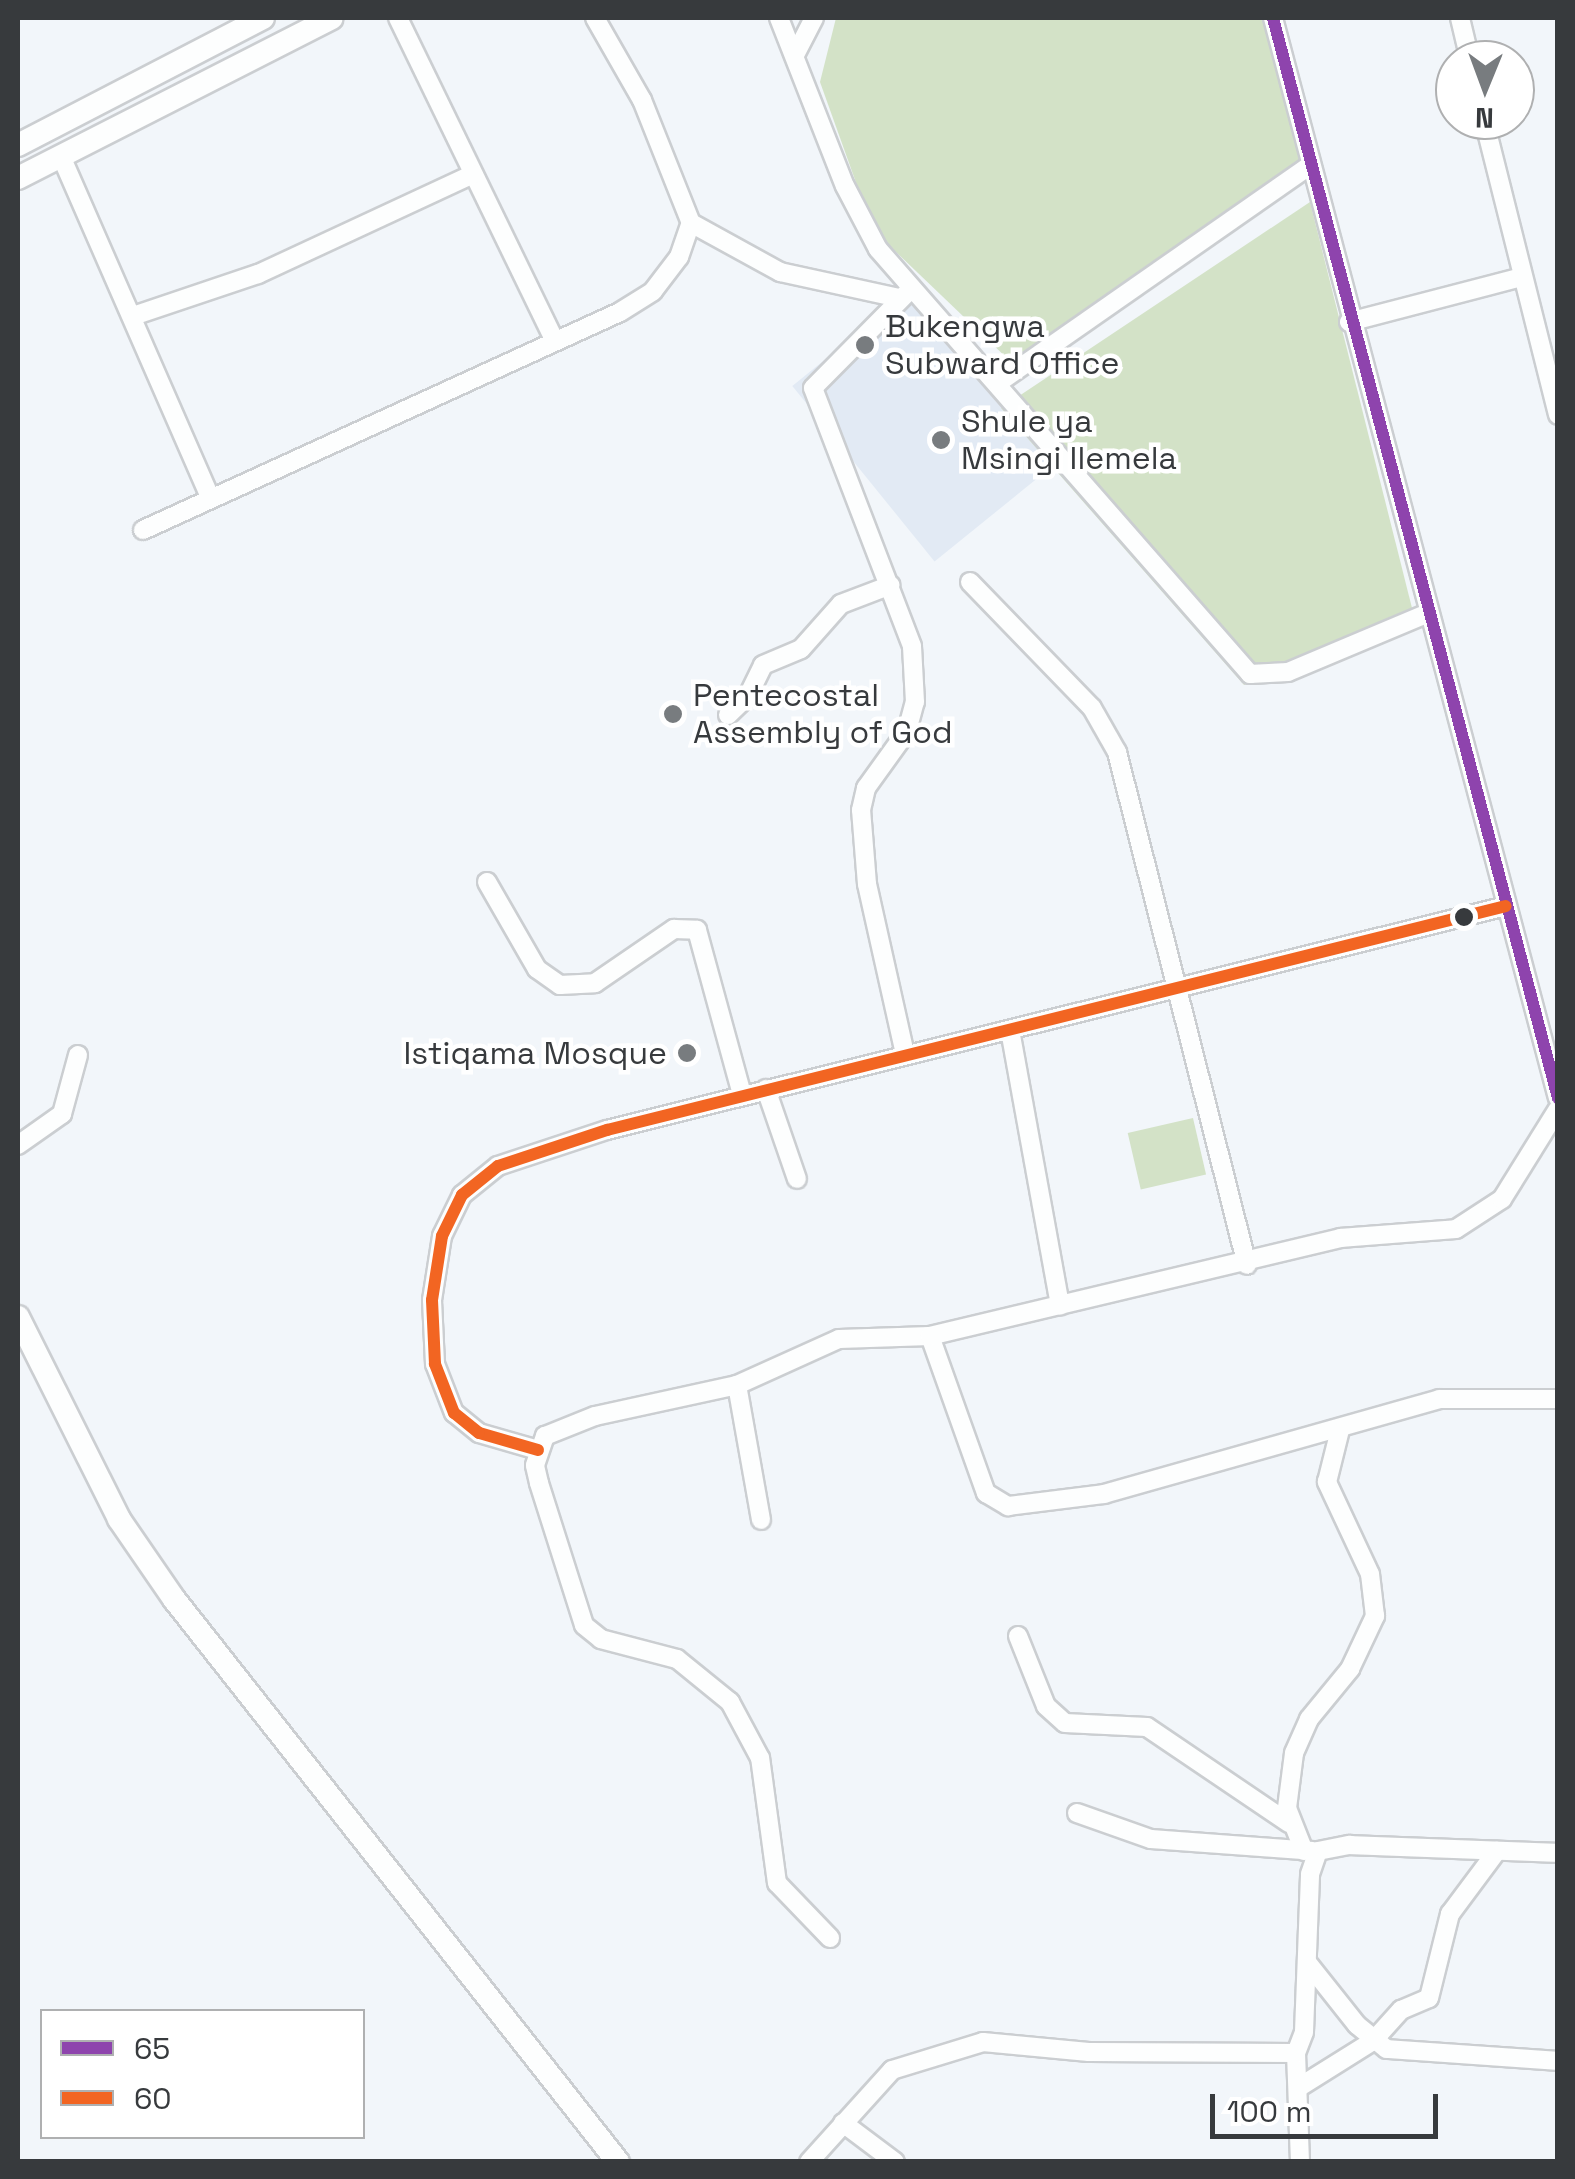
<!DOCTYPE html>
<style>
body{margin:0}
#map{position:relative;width:1575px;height:2179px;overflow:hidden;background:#f2f6fa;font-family:"Space Grotesk",sans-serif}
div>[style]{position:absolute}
.built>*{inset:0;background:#e2eaf4;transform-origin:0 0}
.green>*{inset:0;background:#d3e2c7;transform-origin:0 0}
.roads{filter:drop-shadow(2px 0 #cbced1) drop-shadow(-2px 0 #cbced1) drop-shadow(0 2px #cbced1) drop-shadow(0 -2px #cbced1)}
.minor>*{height:18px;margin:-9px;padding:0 9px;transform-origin:9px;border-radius:9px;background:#fdfefe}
.major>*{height:22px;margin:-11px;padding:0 11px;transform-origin:11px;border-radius:11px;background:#fdfefe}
.bus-1>*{height:12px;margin:-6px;padding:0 6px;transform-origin:6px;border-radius:6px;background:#8e44ad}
.bus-2>*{height:12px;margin:-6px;padding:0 6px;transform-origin:6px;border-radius:6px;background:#f26522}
.dots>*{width:28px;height:28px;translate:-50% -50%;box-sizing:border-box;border:5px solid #fff;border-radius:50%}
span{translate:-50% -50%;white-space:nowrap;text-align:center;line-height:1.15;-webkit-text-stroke:9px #fff;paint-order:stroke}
.poi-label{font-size:32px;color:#373a3d}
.left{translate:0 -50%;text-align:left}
.right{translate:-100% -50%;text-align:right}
.frame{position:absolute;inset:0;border:20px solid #373a3d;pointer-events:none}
.legend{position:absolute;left:40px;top:2009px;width:325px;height:130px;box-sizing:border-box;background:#fff;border:2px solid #afb0b1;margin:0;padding:12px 18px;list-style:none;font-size:30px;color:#373a3d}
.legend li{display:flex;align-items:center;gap:20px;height:50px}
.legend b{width:50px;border:2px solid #afb0b1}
.north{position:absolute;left:1435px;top:40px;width:100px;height:100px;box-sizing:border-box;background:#fff;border:2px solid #afb0b1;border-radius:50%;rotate:181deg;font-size:28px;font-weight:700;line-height:40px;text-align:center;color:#373a3d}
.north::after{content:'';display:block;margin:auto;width:35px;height:45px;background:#787c7f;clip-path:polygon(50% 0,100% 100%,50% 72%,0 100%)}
.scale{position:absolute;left:1210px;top:2094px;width:228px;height:45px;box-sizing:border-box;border:5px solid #373a3d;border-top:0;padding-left:12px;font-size:30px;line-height:35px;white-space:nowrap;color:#373a3d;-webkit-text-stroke:8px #fff;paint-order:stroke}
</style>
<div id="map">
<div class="built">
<i style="left:912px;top:289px;width:226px;height:154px;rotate:51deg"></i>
</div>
<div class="green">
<i style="clip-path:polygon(836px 18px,1267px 18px,1311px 174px,1011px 362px,873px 230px,820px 82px)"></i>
<i style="clip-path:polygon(1310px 202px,1414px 616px,1244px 685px,1001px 408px)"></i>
<i style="left:1193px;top:1118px;width:58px;height:67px;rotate:77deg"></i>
</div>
<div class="roads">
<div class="minor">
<i style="left:398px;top:18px;width:357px;rotate:64.1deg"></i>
<i style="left:595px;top:18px;width:95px;rotate:60.2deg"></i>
<i style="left:642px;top:100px;width:132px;rotate:68.3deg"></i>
<i style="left:691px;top:223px;width:102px;rotate:28.8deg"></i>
<i style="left:780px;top:272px;width:122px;rotate:12.3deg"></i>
<i style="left:779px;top:18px;width:180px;rotate:68.6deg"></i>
<i style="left:845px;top:186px;width:71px;rotate:62.4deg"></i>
<i style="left:878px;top:249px;width:565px;rotate:48.8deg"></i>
<i style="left:1250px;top:674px;width:38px;rotate:-3deg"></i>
<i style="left:1288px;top:672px;width:150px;rotate:-22.8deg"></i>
<i style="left:1273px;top:18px;width:1117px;rotate:75.22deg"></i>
<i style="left:1460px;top:18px;width:43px;rotate:76.6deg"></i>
<i style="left:795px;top:55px;width:42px;rotate:-62.8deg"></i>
<i style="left:1484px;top:120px;width:304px;rotate:75.9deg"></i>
<i style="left:61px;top:156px;width:372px;rotate:66.4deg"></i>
<i style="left:133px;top:316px;width:132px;rotate:-18.6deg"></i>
<i style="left:258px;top:274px;width:237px;rotate:-24.9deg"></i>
<i style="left:1349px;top:322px;width:179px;rotate:-14.6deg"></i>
<i style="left:998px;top:383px;width:381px;rotate:-34.9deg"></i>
<i style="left:143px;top:530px;width:524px;rotate:-24.56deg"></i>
<i style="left:620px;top:312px;width:39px;rotate:-32deg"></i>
<i style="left:653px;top:291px;width:43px;rotate:-52.6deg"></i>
<i style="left:679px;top:257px;width:36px;rotate:-71deg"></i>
<i style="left:970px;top:582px;width:175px;rotate:45.9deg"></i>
<i style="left:1092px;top:708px;width:51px;rotate:60.4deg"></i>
<i style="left:1117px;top:752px;width:529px;rotate:75.78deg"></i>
<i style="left:728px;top:715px;width:28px;rotate:-44deg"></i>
<i style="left:748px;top:696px;width:34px;rotate:-64deg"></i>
<i style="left:763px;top:665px;width:41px;rotate:-22.8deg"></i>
<i style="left:801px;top:649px;width:60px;rotate:-48.4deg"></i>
<i style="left:841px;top:604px;width:53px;rotate:-20.8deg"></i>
<i style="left:487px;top:882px;width:100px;rotate:60.1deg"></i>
<i style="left:537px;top:969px;width:28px;rotate:35deg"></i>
<i style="left:560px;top:985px;width:35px;rotate:-3deg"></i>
<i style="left:595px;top:983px;width:96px;rotate:-34.4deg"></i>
<i style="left:674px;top:929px;width:23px;rotate:2deg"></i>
<i style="left:697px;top:930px;width:171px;rotate:74.7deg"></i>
<i style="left:1010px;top:1030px;width:280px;rotate:79.7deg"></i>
<i style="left:905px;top:1054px;width:174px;rotate:-102.6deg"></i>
<i style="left:867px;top:884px;width:74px;rotate:-94.6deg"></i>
<i style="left:861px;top:810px;width:23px;rotate:-77deg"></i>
<i style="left:866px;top:788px;width:70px;rotate:-54.3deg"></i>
<i style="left:907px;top:731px;width:30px;rotate:-75deg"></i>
<i style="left:915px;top:702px;width:56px;rotate:-93.1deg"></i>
<i style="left:912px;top:646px;width:276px;rotate:-111deg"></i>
<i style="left:813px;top:388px;width:138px;rotate:-45.3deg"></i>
<i style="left:766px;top:1089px;width:95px;rotate:71deg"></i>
<i style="left:18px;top:1145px;width:54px;rotate:-35.2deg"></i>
<i style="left:62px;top:1114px;width:61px;rotate:-74.8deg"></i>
<i style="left:930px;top:1336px;width:167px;rotate:70.4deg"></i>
<i style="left:986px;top:1493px;width:26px;rotate:31deg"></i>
<i style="left:1008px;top:1506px;width:97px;rotate:-7.1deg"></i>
<i style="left:1104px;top:1494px;width:348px;rotate:-15.8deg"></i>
<i style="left:1439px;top:1399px;width:119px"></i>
<i style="left:737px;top:1385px;width:137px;rotate:79.9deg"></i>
<i style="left:538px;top:1450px;width:61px;rotate:-163.9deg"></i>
<i style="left:479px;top:1433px;width:32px;rotate:-141deg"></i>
<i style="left:454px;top:1413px;width:53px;rotate:-111.2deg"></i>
<i style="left:435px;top:1364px;width:64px;rotate:-92.7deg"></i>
<i style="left:432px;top:1300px;width:65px;rotate:-81.1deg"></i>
<i style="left:442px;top:1236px;width:46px;rotate:-64deg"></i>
<i style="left:462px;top:1195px;width:46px;rotate:-38.9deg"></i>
<i style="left:498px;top:1166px;width:115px;rotate:-18.3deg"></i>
<i style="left:607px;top:1130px;width:926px;rotate:-13.99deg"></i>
<i style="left:1018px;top:1636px;width:75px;rotate:68.2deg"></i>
<i style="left:1046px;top:1706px;width:25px;rotate:42deg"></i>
<i style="left:1065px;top:1723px;width:82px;rotate:2.8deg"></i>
<i style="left:1147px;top:1727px;width:171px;rotate:34.1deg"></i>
<i style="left:1077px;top:1813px;width:78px;rotate:19.4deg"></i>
<i style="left:1151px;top:1839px;width:162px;rotate:4.2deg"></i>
<i style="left:1304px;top:1851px;width:46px;rotate:-111.6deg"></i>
<i style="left:1287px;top:1808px;width:55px;rotate:-82.7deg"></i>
<i style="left:1294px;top:1753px;width:37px;rotate:-66deg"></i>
<i style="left:1309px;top:1719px;width:65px;rotate:-50.6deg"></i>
<i style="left:1350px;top:1669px;width:59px;rotate:-64.7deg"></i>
<i style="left:1375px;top:1616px;width:42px;rotate:-96.8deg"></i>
<i style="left:1370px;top:1574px;width:102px;rotate:-115.1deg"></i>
<i style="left:1327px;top:1482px;width:54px;rotate:-76deg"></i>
<i style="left:830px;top:1938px;width:76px;rotate:-133.9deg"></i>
<i style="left:777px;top:1883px;width:126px;rotate:-97.7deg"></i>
<i style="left:760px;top:1758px;width:64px;rotate:-118.2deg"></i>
<i style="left:730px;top:1702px;width:68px;rotate:-140.9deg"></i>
<i style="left:677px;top:1659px;width:79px;rotate:-165.3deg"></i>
<i style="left:601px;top:1639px;width:22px;rotate:-141deg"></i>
<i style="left:584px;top:1625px;width:149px;rotate:-107.6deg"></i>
<i style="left:539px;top:1483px;width:18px;rotate:-103deg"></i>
<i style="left:535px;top:1465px;width:31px;rotate:-71deg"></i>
<i style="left:545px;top:1436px;width:54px;rotate:-21.8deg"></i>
<i style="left:595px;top:1416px;width:145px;rotate:-12.3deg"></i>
<i style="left:737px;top:1385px;width:112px;rotate:-24.3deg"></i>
<i style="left:839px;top:1339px;width:91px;rotate:-1.9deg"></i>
<i style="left:930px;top:1336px;width:422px;rotate:-13.4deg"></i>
<i style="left:1340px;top:1238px;width:116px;rotate:-4.4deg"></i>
<i style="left:1456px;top:1229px;width:55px;rotate:-33.1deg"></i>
<i style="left:1502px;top:1199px;width:106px;rotate:-58.1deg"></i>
<i style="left:1307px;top:1962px;width:80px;rotate:51.6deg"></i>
<i style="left:1357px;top:2025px;width:38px;rotate:39deg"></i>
<i style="left:1387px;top:2049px;width:171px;rotate:4deg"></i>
<i style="left:1296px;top:2053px;width:109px;rotate:87.9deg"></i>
<i style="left:1301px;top:2086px;width:85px;rotate:-32deg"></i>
<i style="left:1373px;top:2041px;width:42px;rotate:-47.9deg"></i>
<i style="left:1401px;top:2010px;width:30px;rotate:-23deg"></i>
<i style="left:1429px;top:1998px;width:87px;rotate:-76deg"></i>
<i style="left:1450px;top:1914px;width:79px;rotate:-53.3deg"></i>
<i style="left:843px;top:2123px;width:65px;rotate:36.9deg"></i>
<i style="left:809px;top:2162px;width:124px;rotate:-47.9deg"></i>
<i style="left:892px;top:2070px;width:95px;rotate:-17.1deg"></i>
<i style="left:983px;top:2042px;width:106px;rotate:5.4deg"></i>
<i style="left:1089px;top:2052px;width:207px;rotate:0.3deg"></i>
<i style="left:1296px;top:2053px;width:22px;rotate:-69deg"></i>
<i style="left:1304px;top:2032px;width:158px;rotate:-87.8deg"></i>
<i style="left:1310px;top:1874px;width:24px;rotate:-71deg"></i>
<i style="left:1318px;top:1851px;width:33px;rotate:-11deg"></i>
<i style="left:1350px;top:1845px;width:208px;rotate:2.2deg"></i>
</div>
<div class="major">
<i style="left:18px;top:145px;width:276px;rotate:-27.4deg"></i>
<i style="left:18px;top:178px;width:352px;rotate:-27deg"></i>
<i style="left:18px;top:1317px;width:226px;rotate:63.4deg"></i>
<i style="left:119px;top:1519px;width:97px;rotate:55.5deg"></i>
<i style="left:174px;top:1599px;width:717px;rotate:51.74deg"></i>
</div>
</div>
<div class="bus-1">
<i style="left:1273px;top:18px;width:1117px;rotate:75.22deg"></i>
</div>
<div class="bus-2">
<i style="left:538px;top:1450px;width:61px;rotate:-163.9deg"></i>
<i style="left:479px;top:1433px;width:32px;rotate:-141deg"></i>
<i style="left:454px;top:1413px;width:53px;rotate:-111.2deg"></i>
<i style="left:435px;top:1364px;width:64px;rotate:-92.7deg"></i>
<i style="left:432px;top:1300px;width:65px;rotate:-81.1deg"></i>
<i style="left:442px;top:1236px;width:46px;rotate:-64deg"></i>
<i style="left:462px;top:1195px;width:46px;rotate:-38.9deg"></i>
<i style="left:498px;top:1166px;width:115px;rotate:-18.3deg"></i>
<i style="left:607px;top:1130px;width:926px;rotate:-13.99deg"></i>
</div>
<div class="dots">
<i style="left:865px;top:345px;background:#787c7f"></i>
<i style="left:941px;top:440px;background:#787c7f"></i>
<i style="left:673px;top:714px;background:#787c7f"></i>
<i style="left:1464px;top:917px;background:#373a3d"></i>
<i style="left:687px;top:1053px;background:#787c7f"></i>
</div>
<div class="poi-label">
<span class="left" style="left:885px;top:345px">Bukengwa<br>Subward Office</span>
<span class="left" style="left:961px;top:440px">Shule ya<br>Msingi Ilemela</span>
<span class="left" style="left:693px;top:714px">Pentecostal<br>Assembly of God</span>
<span class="right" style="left:667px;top:1053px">Istiqama Mosque</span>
</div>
<div class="frame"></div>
<ul class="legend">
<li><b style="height:12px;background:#8e44ad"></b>65</li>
<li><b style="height:12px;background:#f26522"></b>60</li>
</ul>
<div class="north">N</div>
<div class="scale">100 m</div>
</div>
